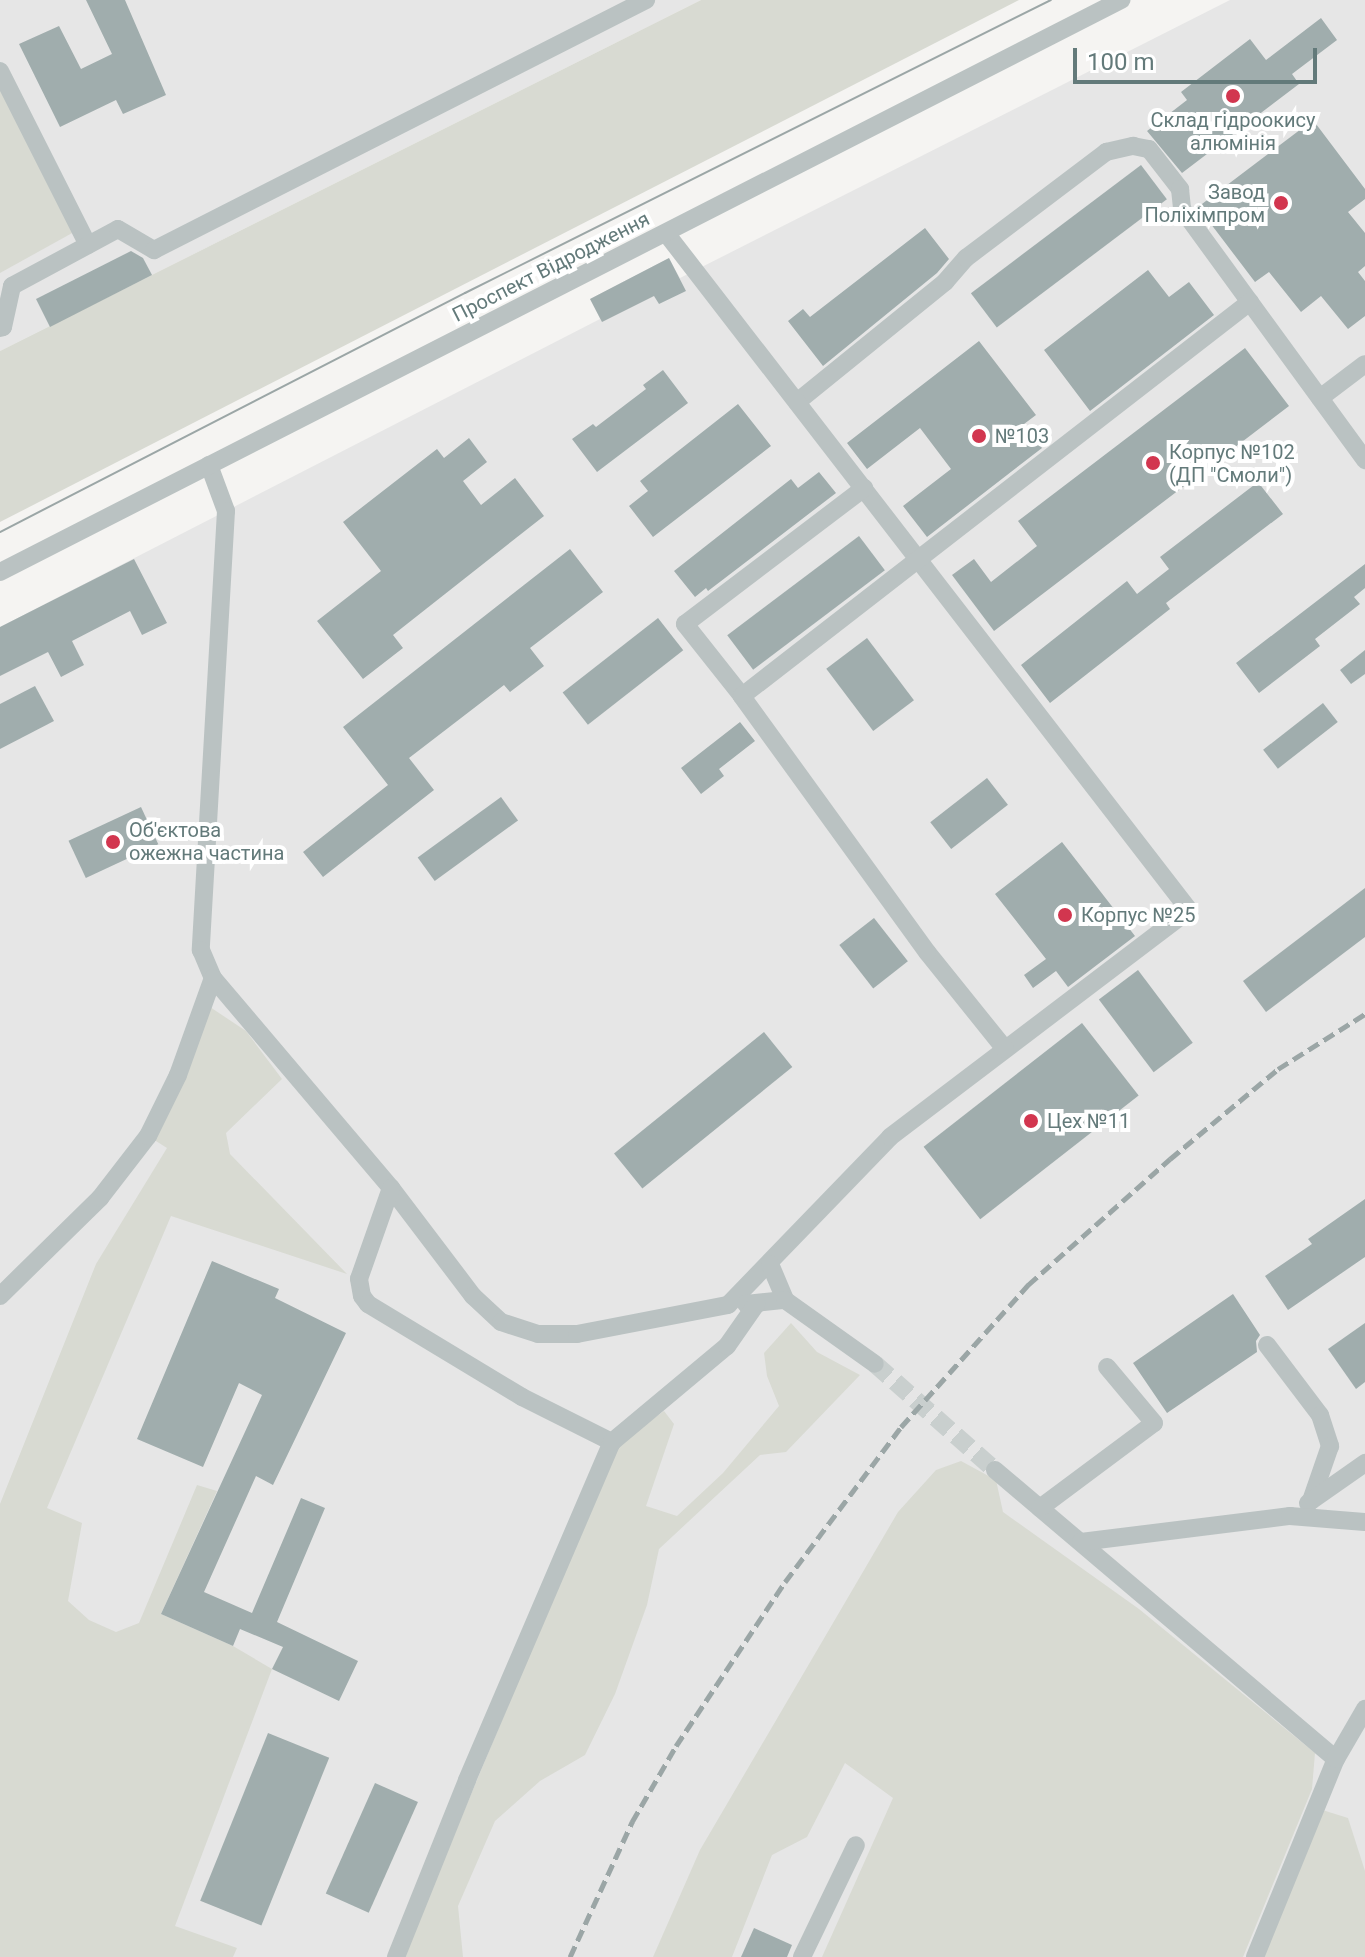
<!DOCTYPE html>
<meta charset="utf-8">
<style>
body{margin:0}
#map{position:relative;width:1365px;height:1957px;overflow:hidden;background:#f5f4f2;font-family:Roboto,sans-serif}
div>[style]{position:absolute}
.built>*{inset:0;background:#e6e6e6}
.green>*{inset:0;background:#d8dad2}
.building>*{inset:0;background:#a0adad;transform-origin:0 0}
.minor-tunnel>*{height:18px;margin-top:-9px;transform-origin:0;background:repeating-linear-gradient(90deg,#c9cfce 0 18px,transparent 0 27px)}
.minor>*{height:18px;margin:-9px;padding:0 9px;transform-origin:9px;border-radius:9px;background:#bac2c2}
.tram>*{height:2px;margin:-1px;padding:0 1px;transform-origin:1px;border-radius:1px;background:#9ba6a6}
.rail>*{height:5px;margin-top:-2.5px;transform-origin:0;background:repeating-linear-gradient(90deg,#9ba6a6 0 12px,transparent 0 18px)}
.dots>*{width:22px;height:22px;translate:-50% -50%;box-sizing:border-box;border:4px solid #fff;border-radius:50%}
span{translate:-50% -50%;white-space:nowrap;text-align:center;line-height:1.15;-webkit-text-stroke:8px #fff;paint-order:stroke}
.poi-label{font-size:20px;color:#637a7a}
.right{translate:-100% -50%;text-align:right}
.left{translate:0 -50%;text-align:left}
.street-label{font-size:20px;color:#637a7a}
.scale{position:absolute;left:1073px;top:48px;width:244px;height:36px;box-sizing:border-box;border:4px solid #637a7a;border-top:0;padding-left:10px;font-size:24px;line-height:28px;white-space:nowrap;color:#637a7a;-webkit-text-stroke:6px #fff;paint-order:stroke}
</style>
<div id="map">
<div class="built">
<i style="clip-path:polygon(0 0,701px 0,0 351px)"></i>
<i style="clip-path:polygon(1230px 0,1365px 0,1365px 1957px,0 1957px,0 627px,600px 319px,590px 299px,669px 258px,680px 278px)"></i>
</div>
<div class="green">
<i style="clip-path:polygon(701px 0,1019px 0,0 522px,0 351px)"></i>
<i style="clip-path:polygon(0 88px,74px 232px,0 273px)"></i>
<i style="clip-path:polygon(204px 1003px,246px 1031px,282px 1079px,226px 1133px,230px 1154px,347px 1274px,171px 1216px,47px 1508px,82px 1523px,68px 1601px,89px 1620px,116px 1632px,139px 1623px,197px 1485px,217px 1491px,161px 1614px,233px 1646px,272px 1669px,175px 1926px,237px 1948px,233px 1957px,0 1957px,0 1504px,96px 1264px,167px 1148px,148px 1136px)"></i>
<i style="clip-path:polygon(791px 1323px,817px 1352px,860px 1375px,786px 1452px,760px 1455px,659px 1549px,647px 1605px,615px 1694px,585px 1755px,540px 1781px,495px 1821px,458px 1906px,463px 1957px,403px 1957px,617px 1445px,664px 1411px,674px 1424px,646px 1506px,677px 1516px,723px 1473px,779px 1406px,767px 1376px,764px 1353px)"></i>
<i style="clip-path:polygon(961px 1461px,996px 1480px,1003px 1512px,1139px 1609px,1315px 1753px,1312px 1789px,1243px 1957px,822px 1957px,893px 1798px,845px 1763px,807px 1837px,772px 1855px,732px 1957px,653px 1957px,700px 1850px,898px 1512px,936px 1470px)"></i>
<i style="clip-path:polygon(1316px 1808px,1348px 1818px,1365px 1871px,1365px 1957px,1255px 1957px)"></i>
</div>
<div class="building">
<i style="clip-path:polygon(86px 0,125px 0,166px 95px,123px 114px,116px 100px,60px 127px,19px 44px,59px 26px,81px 69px,112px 54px)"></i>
<i style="clip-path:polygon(1321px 18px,1337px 40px,1292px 74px,1299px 84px,1182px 173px,1147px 131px,1187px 100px,1181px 92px,1250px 39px,1266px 60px)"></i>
<i style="clip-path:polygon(1313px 120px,1365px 189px,1365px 199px,1348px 212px,1365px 233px,1365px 266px,1358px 272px,1365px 281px,1365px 316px,1348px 329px,1321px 296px,1301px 312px,1269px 272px,1255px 282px,1198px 207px)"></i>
<i style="left:1141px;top:165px;width:43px;height:213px;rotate:53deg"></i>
<i style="clip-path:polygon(925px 228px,949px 259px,937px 273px,823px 366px,788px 321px,803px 309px,810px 317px)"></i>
<i style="clip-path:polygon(131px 251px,143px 258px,152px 275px,50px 327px,36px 299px)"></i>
<i style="clip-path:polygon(669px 258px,686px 291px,659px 304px,654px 296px,602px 322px,590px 299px)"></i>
<i style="clip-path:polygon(1148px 270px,1169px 297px,1189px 282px,1214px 315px,1090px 411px,1044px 350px)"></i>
<i style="clip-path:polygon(979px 341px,1036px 415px,1024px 424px,1042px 448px,927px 537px,903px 506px,951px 469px,920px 428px,867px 469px,847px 443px)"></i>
<i style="clip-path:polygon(1245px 348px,1289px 406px,994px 631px,952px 575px,974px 559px,991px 582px,1037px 546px,1018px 521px)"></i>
<i style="clip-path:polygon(663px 370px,688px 403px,597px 472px,572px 439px,593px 424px,596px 427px,646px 389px,643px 385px)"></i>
<i style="clip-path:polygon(738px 404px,771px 446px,653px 537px,629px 506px,648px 491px,640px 481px)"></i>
<i style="clip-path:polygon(469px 438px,487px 462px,463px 481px,481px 505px,515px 478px,544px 516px,393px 635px,403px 648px,363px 679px,317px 621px,381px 571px,343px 522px,437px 449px,444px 458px)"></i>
<i style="clip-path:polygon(819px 472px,836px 493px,708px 591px,706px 588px,695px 597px,674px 571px,791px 479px,798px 488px)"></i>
<i style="clip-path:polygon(1258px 482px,1283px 514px,1166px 603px,1170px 609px,1050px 703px,1021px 665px,1127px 581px,1137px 594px,1169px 569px,1160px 557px)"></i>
<i style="left:859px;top:536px;width:43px;height:165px;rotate:53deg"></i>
<i style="clip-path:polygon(570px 549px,603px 592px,530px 648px,544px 666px,510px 692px,504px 685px,409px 758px,434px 790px,323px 877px,303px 852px,388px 785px,343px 727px)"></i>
<i style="clip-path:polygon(134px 559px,167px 623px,142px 635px,130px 611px,72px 641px,84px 665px,61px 677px,48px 652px,0 676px,0 627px)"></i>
<i style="clip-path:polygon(1365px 564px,1365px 588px,1354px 597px,1360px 604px,1315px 639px,1320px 646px,1259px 693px,1236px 663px)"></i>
<i style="left:658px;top:618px;width:41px;height:121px;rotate:52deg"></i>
<i style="left:867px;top:638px;width:78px;height:51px;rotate:53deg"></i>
<i style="clip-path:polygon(1365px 650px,1365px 674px,1351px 684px,1340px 670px)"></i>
<i style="clip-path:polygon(35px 686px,54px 721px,0 749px,0 704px)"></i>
<i style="left:1323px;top:703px;width:24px;height:76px;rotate:52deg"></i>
<i style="clip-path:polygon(740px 722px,755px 741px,719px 769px,724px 776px,701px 794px,681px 768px)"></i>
<i style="left:987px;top:778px;width:34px;height:72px;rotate:52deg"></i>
<i style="left:501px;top:797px;width:29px;height:103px;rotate:54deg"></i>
<i style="left:141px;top:807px;width:41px;height:80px;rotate:65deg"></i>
<i style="clip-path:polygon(1062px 842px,1135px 936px,1068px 987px,1056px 971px,1033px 988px,1024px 975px,1046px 959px,995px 894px)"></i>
<i style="clip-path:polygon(1365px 888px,1365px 937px,1266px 1012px,1243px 981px)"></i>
<i style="left:874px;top:918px;width:55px;height:44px;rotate:52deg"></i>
<i style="left:1138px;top:970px;width:91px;height:49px;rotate:53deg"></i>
<i style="left:1082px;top:1023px;width:92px;height:201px;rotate:52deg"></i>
<i style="left:764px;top:1032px;width:45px;height:193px;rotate:51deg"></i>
<i style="clip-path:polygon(1365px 1199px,1365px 1257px,1288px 1310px,1265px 1276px,1312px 1244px,1308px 1239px)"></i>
<i style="clip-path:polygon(212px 1261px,279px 1289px,275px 1298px,346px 1333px,273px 1485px,256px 1476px,204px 1592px,252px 1613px,301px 1498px,325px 1508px,277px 1622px,358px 1661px,339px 1701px,272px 1669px,283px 1647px,240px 1629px,233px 1646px,161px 1614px,262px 1395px,239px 1383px,203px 1467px,137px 1439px)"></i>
<i style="clip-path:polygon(1233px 1294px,1260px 1335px,1256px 1341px,1257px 1352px,1167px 1413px,1133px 1363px)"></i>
<i style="clip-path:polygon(1365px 1323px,1365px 1382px,1356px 1389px,1328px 1349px)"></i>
<i style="left:268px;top:1733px;width:66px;height:181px;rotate:22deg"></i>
<i style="left:375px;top:1783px;width:47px;height:121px;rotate:24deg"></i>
<i style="clip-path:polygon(754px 1928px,792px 1945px,787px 1957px,741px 1957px)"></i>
</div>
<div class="minor-tunnel">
<i style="left:875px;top:1364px;width:160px;rotate:41.5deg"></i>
</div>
<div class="minor">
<i style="left:0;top:71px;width:195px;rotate:63.2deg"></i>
<i style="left:0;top:328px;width:3px;rotate:-18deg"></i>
<i style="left:3px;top:327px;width:42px;rotate:-77.6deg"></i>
<i style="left:12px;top:286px;width:120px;rotate:-28.3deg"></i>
<i style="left:118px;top:229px;width:42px;rotate:30.3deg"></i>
<i style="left:154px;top:250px;width:552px;rotate:-26.94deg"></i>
<i style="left:1320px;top:398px;width:56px;rotate:-37.1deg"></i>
<i style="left:797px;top:402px;width:191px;rotate:-39deg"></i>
<i style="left:945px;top:282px;width:32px;rotate:-49deg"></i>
<i style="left:966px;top:258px;width:176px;rotate:-37.1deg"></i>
<i style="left:1106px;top:152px;width:28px;rotate:-13deg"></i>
<i style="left:1133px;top:146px;width:16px;rotate:11deg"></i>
<i style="left:1149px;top:149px;width:51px;rotate:52.2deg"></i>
<i style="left:1180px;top:189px;width:20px;rotate:84deg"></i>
<i style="left:1182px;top:209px;width:311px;rotate:53.9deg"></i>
<i style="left:209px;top:465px;width:49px;rotate:69.7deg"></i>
<i style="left:226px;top:511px;width:440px;rotate:93.3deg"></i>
<i style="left:201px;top:950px;width:30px;rotate:67deg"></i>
<i style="left:213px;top:978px;width:275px;rotate:49.7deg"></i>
<i style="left:391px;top:1188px;width:136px;rotate:52.8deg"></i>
<i style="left:473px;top:1296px;width:38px;rotate:43deg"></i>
<i style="left:501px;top:1322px;width:39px;rotate:18deg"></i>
<i style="left:538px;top:1334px;width:39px"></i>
<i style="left:577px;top:1334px;width:154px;rotate:-10.9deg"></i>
<i style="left:728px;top:1305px;width:233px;rotate:-46deg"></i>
<i style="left:890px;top:1137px;width:375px;rotate:-37.2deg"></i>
<i style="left:1189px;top:910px;width:855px;rotate:-127.69deg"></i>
<i style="left:0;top:572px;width:1259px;rotate:-27.03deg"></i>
<i style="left:742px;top:696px;width:92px;rotate:-128.4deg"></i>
<i style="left:685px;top:624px;width:225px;rotate:-37.2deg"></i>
<i style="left:1005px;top:1049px;width:124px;rotate:-128.8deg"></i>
<i style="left:927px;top:952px;width:316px;rotate:-125.9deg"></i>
<i style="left:742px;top:696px;width:643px;rotate:-37.8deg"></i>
<i style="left:391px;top:1188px;width:96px;rotate:109.4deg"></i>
<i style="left:359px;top:1279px;width:17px;rotate:80deg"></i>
<i style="left:362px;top:1296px;width:10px;rotate:53deg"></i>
<i style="left:368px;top:1304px;width:180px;rotate:31.1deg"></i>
<i style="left:522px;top:1397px;width:101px;rotate:26.6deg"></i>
<i style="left:770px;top:1264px;width:39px;rotate:67deg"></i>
<i style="left:0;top:1296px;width:140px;rotate:-44.4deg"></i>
<i style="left:100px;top:1198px;width:78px;rotate:-52.3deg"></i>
<i style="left:148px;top:1136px;width:68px;rotate:-63.8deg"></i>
<i style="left:178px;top:1075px;width:103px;rotate:-70.2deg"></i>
<i style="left:746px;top:1304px;width:39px;rotate:-6deg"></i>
<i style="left:785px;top:1300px;width:110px;rotate:35.4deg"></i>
<i style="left:1267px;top:1345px;width:88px;rotate:52.9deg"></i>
<i style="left:1320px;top:1415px;width:33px;rotate:72deg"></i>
<i style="left:1330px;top:1446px;width:58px;rotate:109.1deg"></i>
<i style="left:995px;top:1470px;width:447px;rotate:40.3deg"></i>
<i style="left:1308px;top:1503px;width:70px;rotate:-35.1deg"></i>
<i style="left:1040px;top:1508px;width:142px;rotate:-36.7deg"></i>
<i style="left:1154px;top:1423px;width:73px;rotate:-130deg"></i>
<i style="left:1081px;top:1542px;width:211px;rotate:-7.1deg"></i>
<i style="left:1290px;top:1516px;width:75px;rotate:4.6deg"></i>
<i style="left:396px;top:1957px;width:191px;rotate:-68.1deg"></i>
<i style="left:467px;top:1780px;width:368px;rotate:-66.8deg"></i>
<i style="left:612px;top:1442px;width:150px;rotate:-39.9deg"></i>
<i style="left:727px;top:1346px;width:52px;rotate:-55.1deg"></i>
<i style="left:802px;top:1957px;width:124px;rotate:-64.3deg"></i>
<i style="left:1255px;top:1957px;width:214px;rotate:-67.8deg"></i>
<i style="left:1336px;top:1759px;width:58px;rotate:-59.9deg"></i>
</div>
<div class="tram">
<i style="left:0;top:532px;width:523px;rotate:-27.2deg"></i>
<i style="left:465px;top:293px;width:655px;rotate:-26.57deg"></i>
</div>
<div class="rail">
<i style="left:570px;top:1957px;width:149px;rotate:-65.3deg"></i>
<i style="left:632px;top:1822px;width:88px;rotate:-59.9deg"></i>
<i style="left:676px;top:1746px;width:197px;rotate:-56.4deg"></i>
<i style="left:785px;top:1582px;width:194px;rotate:-53.2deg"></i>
<i style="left:901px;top:1427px;width:191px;rotate:-48.2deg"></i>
<i style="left:1028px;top:1285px;width:190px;rotate:-41.6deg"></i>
<i style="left:1170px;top:1159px;width:141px;rotate:-39.8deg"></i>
<i style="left:1278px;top:1069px;width:103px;rotate:-32.3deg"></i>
</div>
<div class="dots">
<i style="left:1233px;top:96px;background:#d2364f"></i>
<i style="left:1281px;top:203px;background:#d2364f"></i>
<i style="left:979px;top:436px;background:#d2364f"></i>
<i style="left:1153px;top:463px;background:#d2364f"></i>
<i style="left:113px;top:842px;background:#d2364f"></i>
<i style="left:1065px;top:915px;background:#d2364f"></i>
<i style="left:1031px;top:1121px;background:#d2364f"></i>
</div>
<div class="poi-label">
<span style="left:1233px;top:132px">Склад гідроокису<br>алюмінія</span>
<span class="right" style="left:1265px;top:204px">Завод<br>Поліхімпром</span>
<span class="left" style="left:995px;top:436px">№103</span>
<span class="left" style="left:1169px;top:464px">Корпус №102<br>(ДП "Смоли")</span>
<span class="left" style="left:129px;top:842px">Об'єктова<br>ожежна частина</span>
<span class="left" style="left:1081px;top:915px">Корпус №25</span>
<span class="left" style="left:1047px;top:1121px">Цех №11</span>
</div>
<div class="street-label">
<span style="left:551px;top:267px;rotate:-27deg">Проспект Відродження</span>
</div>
<div class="scale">100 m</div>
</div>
